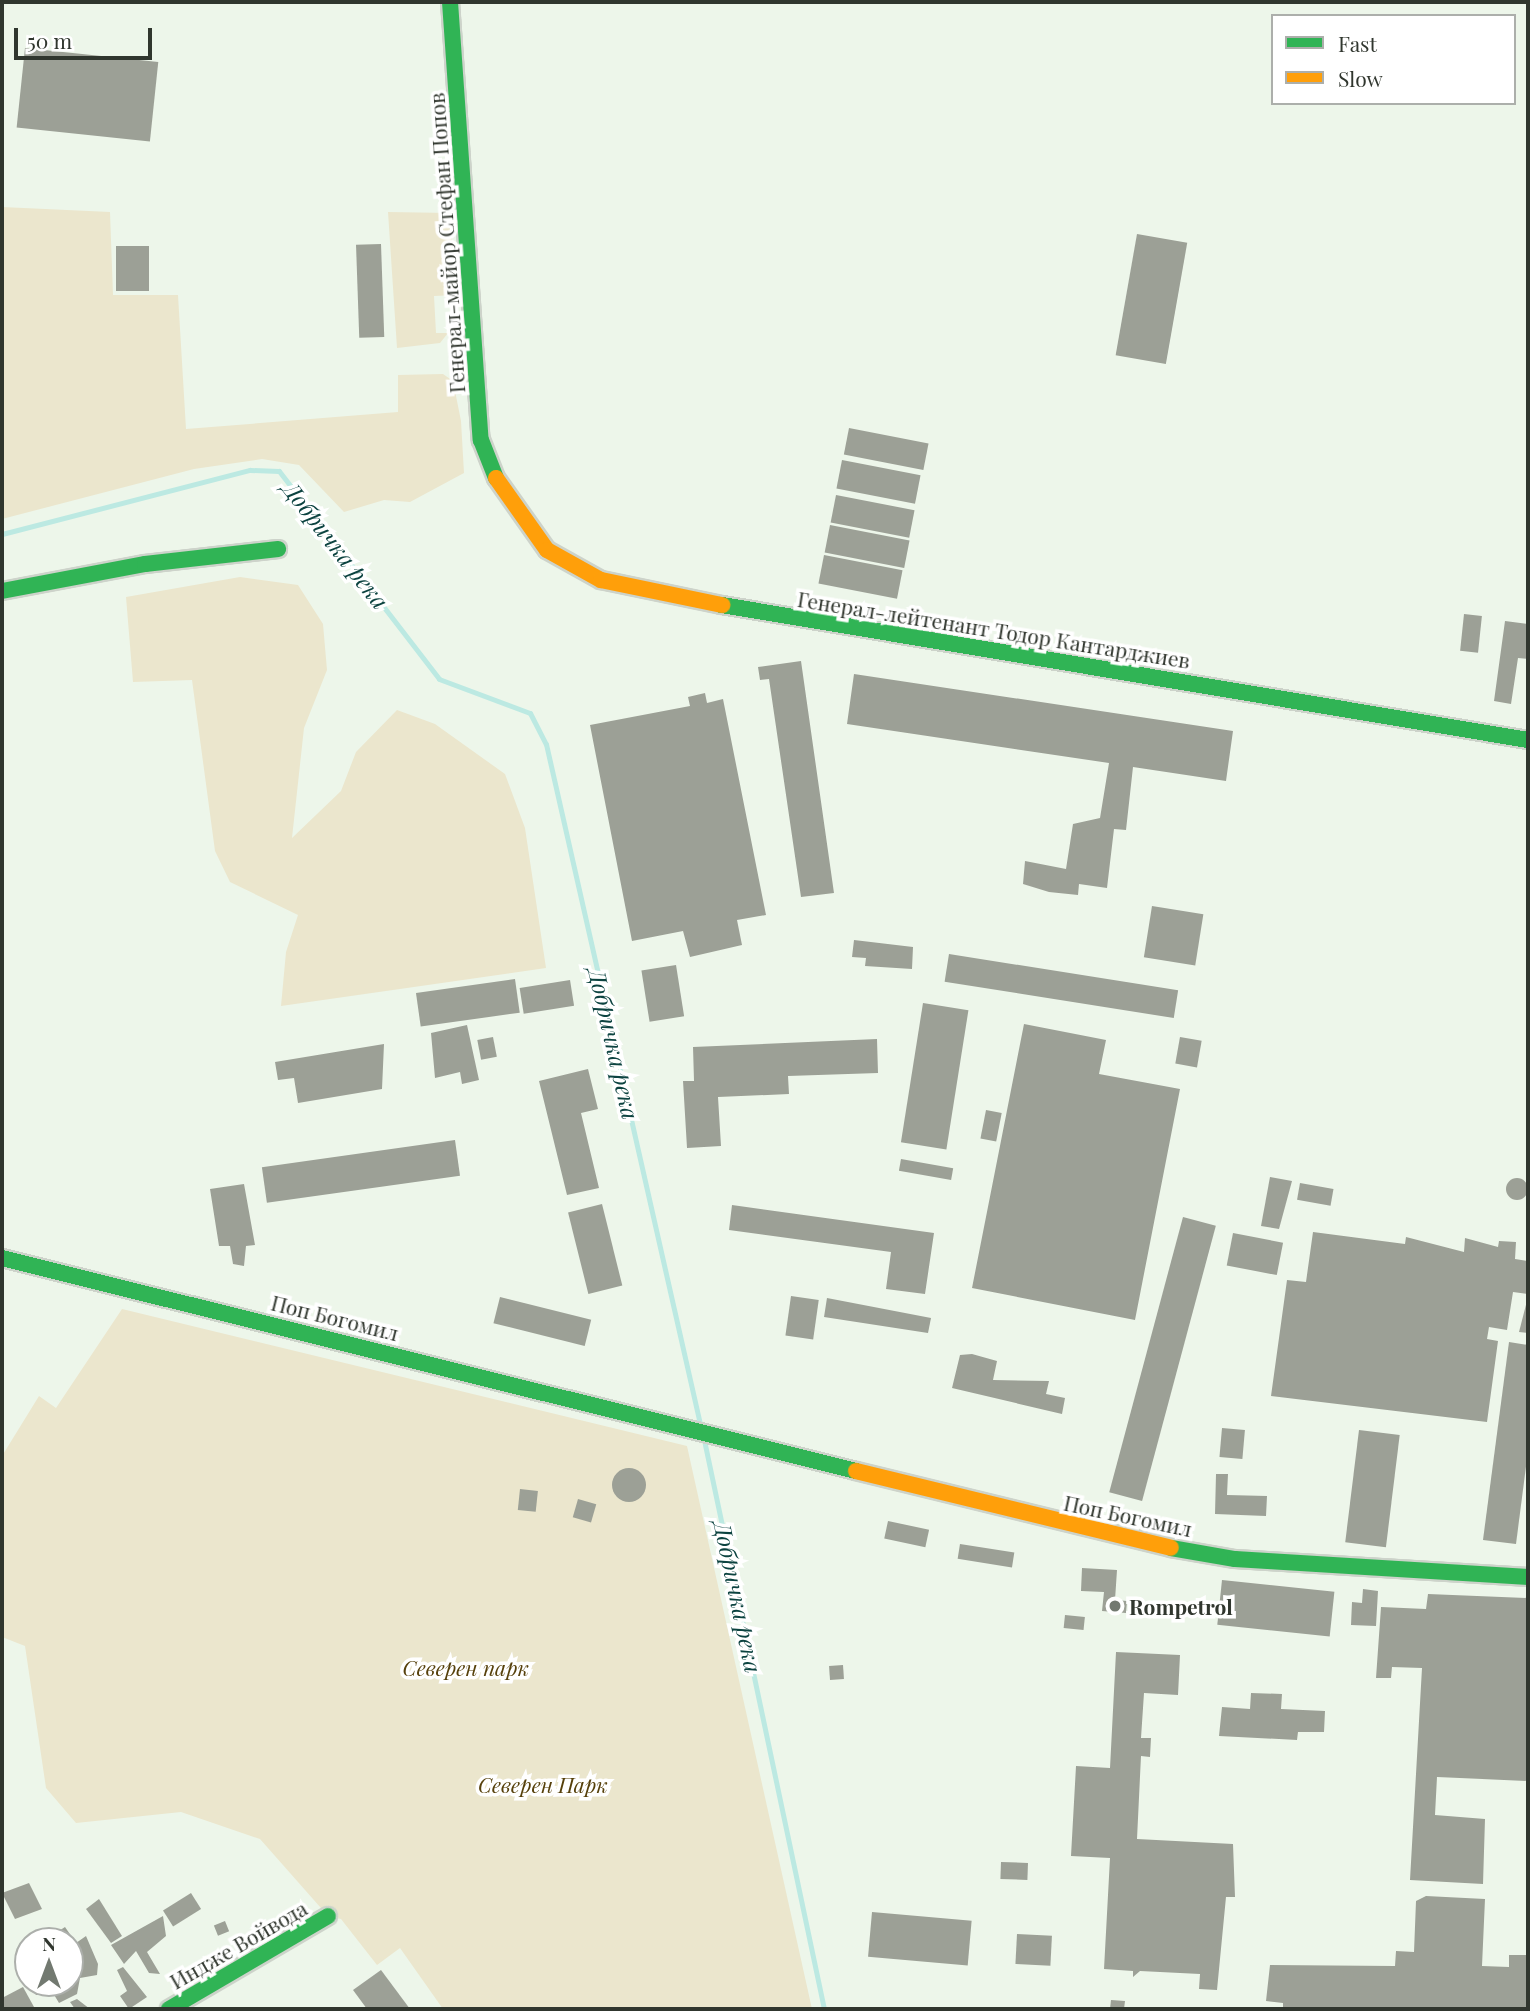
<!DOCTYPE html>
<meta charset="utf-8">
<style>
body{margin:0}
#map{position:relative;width:1530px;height:2011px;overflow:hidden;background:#edf6ea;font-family:"Playfair Display",serif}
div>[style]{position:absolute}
.green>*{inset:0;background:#ebe6cd}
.stream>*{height:5px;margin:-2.5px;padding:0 2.5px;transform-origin:2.5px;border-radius:2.5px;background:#bce9e2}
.building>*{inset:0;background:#9ca096;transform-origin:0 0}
.round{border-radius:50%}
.roads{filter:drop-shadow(2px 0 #cdd3ca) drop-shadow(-2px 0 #cdd3ca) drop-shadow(0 2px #cdd3ca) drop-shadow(0 -2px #cdd3ca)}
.fast>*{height:16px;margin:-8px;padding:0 8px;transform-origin:8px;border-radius:8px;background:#30b455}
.slow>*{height:16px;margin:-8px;padding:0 8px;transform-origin:8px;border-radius:8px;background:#ff9f0a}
.dots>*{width:19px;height:19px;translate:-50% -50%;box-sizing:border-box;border:4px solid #fff;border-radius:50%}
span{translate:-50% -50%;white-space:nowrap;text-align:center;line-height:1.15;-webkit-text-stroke:7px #fff;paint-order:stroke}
.street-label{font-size:21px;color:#30362e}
.poi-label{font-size:21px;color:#30362e;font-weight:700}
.left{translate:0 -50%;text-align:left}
.park-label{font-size:21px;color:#56400b;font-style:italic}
.water-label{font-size:23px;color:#0c4340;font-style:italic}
.frame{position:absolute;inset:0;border:4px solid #30362e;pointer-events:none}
.legend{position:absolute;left:1271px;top:14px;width:245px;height:91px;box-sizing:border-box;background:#fff;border:2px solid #acafab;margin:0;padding:9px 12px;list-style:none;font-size:21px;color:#30362e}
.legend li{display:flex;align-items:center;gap:14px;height:35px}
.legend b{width:35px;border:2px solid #acafab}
.north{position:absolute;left:14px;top:1927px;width:70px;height:70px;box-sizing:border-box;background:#fff;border:2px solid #acafab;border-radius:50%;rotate:0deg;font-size:19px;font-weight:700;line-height:28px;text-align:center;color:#30362e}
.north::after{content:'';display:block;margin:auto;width:24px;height:32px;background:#727970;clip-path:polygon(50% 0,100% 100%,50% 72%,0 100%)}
.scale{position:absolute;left:14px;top:28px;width:138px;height:32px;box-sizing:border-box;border:4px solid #30362e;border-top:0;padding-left:9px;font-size:21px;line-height:24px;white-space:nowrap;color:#30362e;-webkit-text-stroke:5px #fff;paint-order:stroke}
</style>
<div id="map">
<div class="green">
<i style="clip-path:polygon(2px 207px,110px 212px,113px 295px,178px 295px,186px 429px,398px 412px,398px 375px,443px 374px,453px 381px,461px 421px,464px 473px,410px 502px,384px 500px,344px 512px,299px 465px,262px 459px,194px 469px,2px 519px)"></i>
<i style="clip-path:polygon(388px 212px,450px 213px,456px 295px,434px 296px,436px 333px,448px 333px,440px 343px,397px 348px)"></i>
<i style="clip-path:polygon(240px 577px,298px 585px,323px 624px,327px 670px,304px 728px,292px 838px,341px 791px,356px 752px,397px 710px,435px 724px,505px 774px,525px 828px,546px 968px,281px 1006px,286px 952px,298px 915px,230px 882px,215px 851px,192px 680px,133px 682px,126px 597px)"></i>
<i style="clip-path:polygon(122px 1309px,687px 1446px,812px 2009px,443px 2009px,400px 1948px,377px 1965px,341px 1919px,328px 1916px,260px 1839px,181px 1812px,76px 1823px,46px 1788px,25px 1646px,2px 1637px,2px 1456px,39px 1396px,56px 1408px)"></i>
</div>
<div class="stream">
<i style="left:2px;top:534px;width:256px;rotate:-14.5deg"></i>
<i style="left:250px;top:470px;width:29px;rotate:2deg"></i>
<i style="left:279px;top:471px;width:262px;rotate:52.4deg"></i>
<i style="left:439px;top:679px;width:97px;rotate:20.5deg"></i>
<i style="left:530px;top:713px;width:35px;rotate:63deg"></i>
<i style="left:546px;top:744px;width:697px;rotate:77.24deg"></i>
<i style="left:704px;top:1440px;width:582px;rotate:78.09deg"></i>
</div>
<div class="building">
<i style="left:25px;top:48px;width:134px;height:80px;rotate:6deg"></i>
<i style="left:1137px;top:234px;width:51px;height:123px;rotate:10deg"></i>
<i style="left:381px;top:244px;width:93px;height:25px;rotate:88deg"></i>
<i style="left:116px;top:246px;width:33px;height:45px"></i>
<i style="left:849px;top:428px;width:81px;height:27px;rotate:11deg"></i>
<i style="left:842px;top:460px;width:80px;height:29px;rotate:11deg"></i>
<i style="left:836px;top:495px;width:80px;height:28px;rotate:11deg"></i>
<i style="left:830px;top:525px;width:81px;height:28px;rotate:11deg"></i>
<i style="left:824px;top:555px;width:80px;height:29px;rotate:11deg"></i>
<i style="left:1464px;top:614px;width:18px;height:37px;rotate:6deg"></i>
<i style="clip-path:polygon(1505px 621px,1528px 624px,1528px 659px,1518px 658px,1511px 704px,1494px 701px)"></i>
<i style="clip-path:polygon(801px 661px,834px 893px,801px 897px,769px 679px,760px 680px,758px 667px)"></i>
<i style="clip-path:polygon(854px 674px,1233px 731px,1226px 781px,1133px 767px,1126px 830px,1114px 829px,1107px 888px,1079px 884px,1078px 895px,1049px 892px,1023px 884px,1025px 861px,1066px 869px,1073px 824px,1100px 818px,1109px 763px,847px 724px)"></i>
<i style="clip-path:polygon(705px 693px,707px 703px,723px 699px,766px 915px,737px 920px,742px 945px,690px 957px,683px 931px,632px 941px,590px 725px,690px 706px,688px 697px)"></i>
<i style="left:1152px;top:906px;width:52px;height:52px;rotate:9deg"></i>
<i style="clip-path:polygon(854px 940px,913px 947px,912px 969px,865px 966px,866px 958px,852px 957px)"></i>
<i style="left:949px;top:954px;width:232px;height:28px;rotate:9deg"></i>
<i style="left:676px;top:965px;width:52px;height:35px;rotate:81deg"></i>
<i style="left:515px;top:979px;width:34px;height:100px;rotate:82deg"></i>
<i style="left:570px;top:980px;width:26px;height:51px;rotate:81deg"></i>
<i style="left:923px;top:1003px;width:46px;height:141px;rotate:9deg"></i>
<i style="clip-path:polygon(1024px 1024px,1106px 1040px,1099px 1074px,1180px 1089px,1135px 1320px,972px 1288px)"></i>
<i style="clip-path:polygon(467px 1025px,479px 1080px,462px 1084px,460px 1072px,435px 1078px,431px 1033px)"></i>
<i style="left:493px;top:1037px;width:20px;height:16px;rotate:79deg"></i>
<i style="left:1180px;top:1037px;width:22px;height:27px;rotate:10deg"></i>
<i style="clip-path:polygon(877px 1039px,878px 1073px,788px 1076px,789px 1094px,718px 1097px,721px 1146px,687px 1148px,683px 1081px,694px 1081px,693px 1047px)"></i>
<i style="clip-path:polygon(384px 1044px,382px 1089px,298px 1103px,294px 1078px,278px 1080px,275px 1062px)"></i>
<i style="clip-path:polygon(588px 1069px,598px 1109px,581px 1113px,599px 1188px,567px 1195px,539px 1081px)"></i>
<i style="left:986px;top:1110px;width:16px;height:29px;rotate:11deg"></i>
<i style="left:455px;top:1140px;width:36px;height:195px;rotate:82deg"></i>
<i style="left:901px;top:1159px;width:53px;height:12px;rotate:10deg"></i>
<i style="clip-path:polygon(1270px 1177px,1292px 1181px,1279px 1229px,1261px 1226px)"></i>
<i class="round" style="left:1506px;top:1178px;width:22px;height:22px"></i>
<i style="left:1300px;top:1183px;width:34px;height:17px;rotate:10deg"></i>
<i style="clip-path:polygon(244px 1184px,255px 1245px,246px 1246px,244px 1266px,233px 1264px,230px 1246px,219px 1246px,210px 1189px)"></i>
<i style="left:602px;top:1204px;width:84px;height:35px;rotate:76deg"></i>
<i style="clip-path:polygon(732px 1205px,934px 1233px,925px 1294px,886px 1289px,891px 1252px,729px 1230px)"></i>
<i style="left:1183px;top:1217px;width:34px;height:285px;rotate:15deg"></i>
<i style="clip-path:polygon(1313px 1232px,1405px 1244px,1406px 1237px,1464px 1252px,1465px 1238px,1498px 1247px,1499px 1241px,1516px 1242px,1515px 1259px,1528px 1261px,1528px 1294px,1513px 1292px,1507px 1330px,1489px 1327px,1487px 1339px,1498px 1341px,1487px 1422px,1271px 1396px,1287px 1280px,1306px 1282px)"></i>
<i style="left:1233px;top:1233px;width:51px;height:33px;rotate:11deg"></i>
<i style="left:791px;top:1296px;width:28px;height:40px;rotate:8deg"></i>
<i style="left:500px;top:1297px;width:94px;height:27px;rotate:14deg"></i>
<i style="clip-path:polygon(1528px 1297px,1528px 1333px,1519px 1332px)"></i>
<i style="clip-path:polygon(827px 1298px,931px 1318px,928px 1333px,824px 1317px)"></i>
<i style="clip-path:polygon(1509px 1342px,1528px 1345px,1528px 1451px,1516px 1544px,1483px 1540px)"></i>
<i style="clip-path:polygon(972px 1354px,997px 1361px,993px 1380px,1049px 1381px,1046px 1394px,1065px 1398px,1062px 1414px,952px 1388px,960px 1355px)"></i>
<i style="left:1222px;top:1428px;width:23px;height:29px;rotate:5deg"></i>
<i style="left:1359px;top:1430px;width:41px;height:113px;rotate:7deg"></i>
<i class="round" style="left:612px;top:1468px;width:34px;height:34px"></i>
<i style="clip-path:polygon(1216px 1474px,1228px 1474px,1227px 1495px,1267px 1496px,1266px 1516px,1215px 1514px)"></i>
<i style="left:520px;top:1489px;width:18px;height:21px;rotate:6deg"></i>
<i style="left:578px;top:1499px;width:19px;height:19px;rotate:16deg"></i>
<i style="left:888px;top:1521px;width:42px;height:18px;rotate:12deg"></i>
<i style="left:960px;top:1544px;width:55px;height:15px;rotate:9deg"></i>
<i style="clip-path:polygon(1082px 1568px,1117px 1570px,1115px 1600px,1127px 1601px,1126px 1613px,1102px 1611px,1104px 1592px,1081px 1591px)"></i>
<i style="left:1222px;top:1580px;width:113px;height:45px;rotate:6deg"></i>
<i style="clip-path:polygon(1363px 1589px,1378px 1591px,1376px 1626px,1351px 1625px,1352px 1602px,1362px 1603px)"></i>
<i style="clip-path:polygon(1428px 1594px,1528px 1598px,1528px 1781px,1437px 1777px,1435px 1815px,1485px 1819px,1483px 1884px,1410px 1880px,1422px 1668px,1392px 1667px,1391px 1678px,1376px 1678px,1381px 1607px,1426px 1609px)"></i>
<i style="left:1065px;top:1615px;width:20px;height:13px;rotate:6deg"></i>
<i style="clip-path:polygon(1116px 1652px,1180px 1655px,1178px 1695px,1144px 1693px,1141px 1738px,1151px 1738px,1150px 1757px,1141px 1756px,1137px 1839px,1233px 1844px,1235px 1897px,1226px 1897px,1217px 1990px,1199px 1989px,1200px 1974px,1140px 1971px,1133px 1977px,1133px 1971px,1104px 1969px,1110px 1858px,1071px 1856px,1076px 1766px,1110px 1768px)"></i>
<i style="left:843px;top:1665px;width:14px;height:14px;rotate:86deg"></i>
<i style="clip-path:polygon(1251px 1693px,1282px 1694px,1281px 1709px,1325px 1711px,1324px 1732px,1298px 1732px,1297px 1740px,1219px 1736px,1222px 1707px,1250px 1709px)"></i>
<i style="left:1001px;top:1862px;width:27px;height:17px;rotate:2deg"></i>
<i style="clip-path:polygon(29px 1883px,42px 1909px,15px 1919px,2px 1893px)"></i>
<i style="left:191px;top:1893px;width:19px;height:33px;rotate:58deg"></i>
<i style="clip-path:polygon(1426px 1896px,1485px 1899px,1482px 1966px,1509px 1967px,1509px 1955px,1528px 1955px,1528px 2009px,1283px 2009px,1283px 2003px,1266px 2001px,1270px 1965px,1395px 1966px,1396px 1951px,1414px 1952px,1416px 1901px)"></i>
<i style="clip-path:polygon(99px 1899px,122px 1936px,111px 1943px,86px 1909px)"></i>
<i style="left:872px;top:1912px;width:100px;height:45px;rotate:5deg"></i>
<i style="clip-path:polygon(163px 1916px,166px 1936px,147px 1952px,160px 1974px,149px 1973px,136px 1951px,124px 1964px,111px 1945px)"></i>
<i style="left:225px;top:1921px;width:11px;height:12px;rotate:68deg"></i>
<i style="clip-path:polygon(65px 1927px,76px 1943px,86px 1936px,98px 1964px,97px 1975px,80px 1978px,77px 1994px,59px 2003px,53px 1993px,36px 1995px,29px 1984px,70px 1983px,70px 1941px,51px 1936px)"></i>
<i style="left:1017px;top:1934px;width:35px;height:30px;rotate:3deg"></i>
<i style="clip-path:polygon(123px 1967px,147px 1997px,129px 2009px,120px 1996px,127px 1991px,117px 1970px)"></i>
<i style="clip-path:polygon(381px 1970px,410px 2009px,367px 2009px,353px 1990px)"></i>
<i style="clip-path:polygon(23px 1987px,34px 2007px,2px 2009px,2px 1998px)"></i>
<i style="clip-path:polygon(77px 1999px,90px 2009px,100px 2009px,75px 2009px,70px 2002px)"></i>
<i style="clip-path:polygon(1111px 2000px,1125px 2001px,1124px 2009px,1110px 2009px)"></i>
</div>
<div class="roads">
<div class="fast">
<i style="left:450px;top:2px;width:439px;rotate:86deg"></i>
<i style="left:481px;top:440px;width:41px;rotate:68.5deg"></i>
<i style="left:2px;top:591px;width:146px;rotate:-10.7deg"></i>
<i style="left:145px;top:564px;width:134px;rotate:-6.4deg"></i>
<i style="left:722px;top:605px;width:817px;rotate:9.51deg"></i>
<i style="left:2px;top:1258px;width:880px;rotate:14deg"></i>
<i style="left:1171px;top:1548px;width:65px;rotate:9.8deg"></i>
<i style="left:1235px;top:1559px;width:294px;rotate:3.5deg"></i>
<i style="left:169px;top:2009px;width:184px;rotate:-30.3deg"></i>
</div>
<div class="slow">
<i style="left:496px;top:478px;width:88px;rotate:54.7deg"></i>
<i style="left:547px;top:550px;width:62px;rotate:29.1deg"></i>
<i style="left:601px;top:580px;width:124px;rotate:11.7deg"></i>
<i style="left:856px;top:1471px;width:324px;rotate:13.7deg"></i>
</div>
</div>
<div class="dots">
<i style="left:1115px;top:1606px;background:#727970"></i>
</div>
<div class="street-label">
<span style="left:446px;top:243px;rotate:-94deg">Генерал-майор Стефан Попов</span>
<span style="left:994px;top:629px;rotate:9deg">Генерал-лейтенант Тодор Кантарджиев</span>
<span style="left:335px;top:1317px;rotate:14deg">Поп Богомил</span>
<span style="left:1128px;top:1515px;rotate:12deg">Поп Богомил</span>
<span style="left:238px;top:1944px;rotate:-30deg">Индже Войвода</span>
</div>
<div class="poi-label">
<span class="left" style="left:1129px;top:1606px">Rompetrol</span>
</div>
<div class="park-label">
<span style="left:466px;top:1667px">Северен парк</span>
<span style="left:543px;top:1784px">Северен Парк</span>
</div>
<div class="water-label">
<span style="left:336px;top:545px;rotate:52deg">Добричка река</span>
<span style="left:614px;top:1044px;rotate:77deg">Добричка река</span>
<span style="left:738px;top:1597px;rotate:78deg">Добричка река</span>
</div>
<div class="frame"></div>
<ul class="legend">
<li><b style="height:9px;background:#30b455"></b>Fast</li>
<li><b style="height:9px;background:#ff9f0a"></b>Slow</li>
</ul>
<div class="north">N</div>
<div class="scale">50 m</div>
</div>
